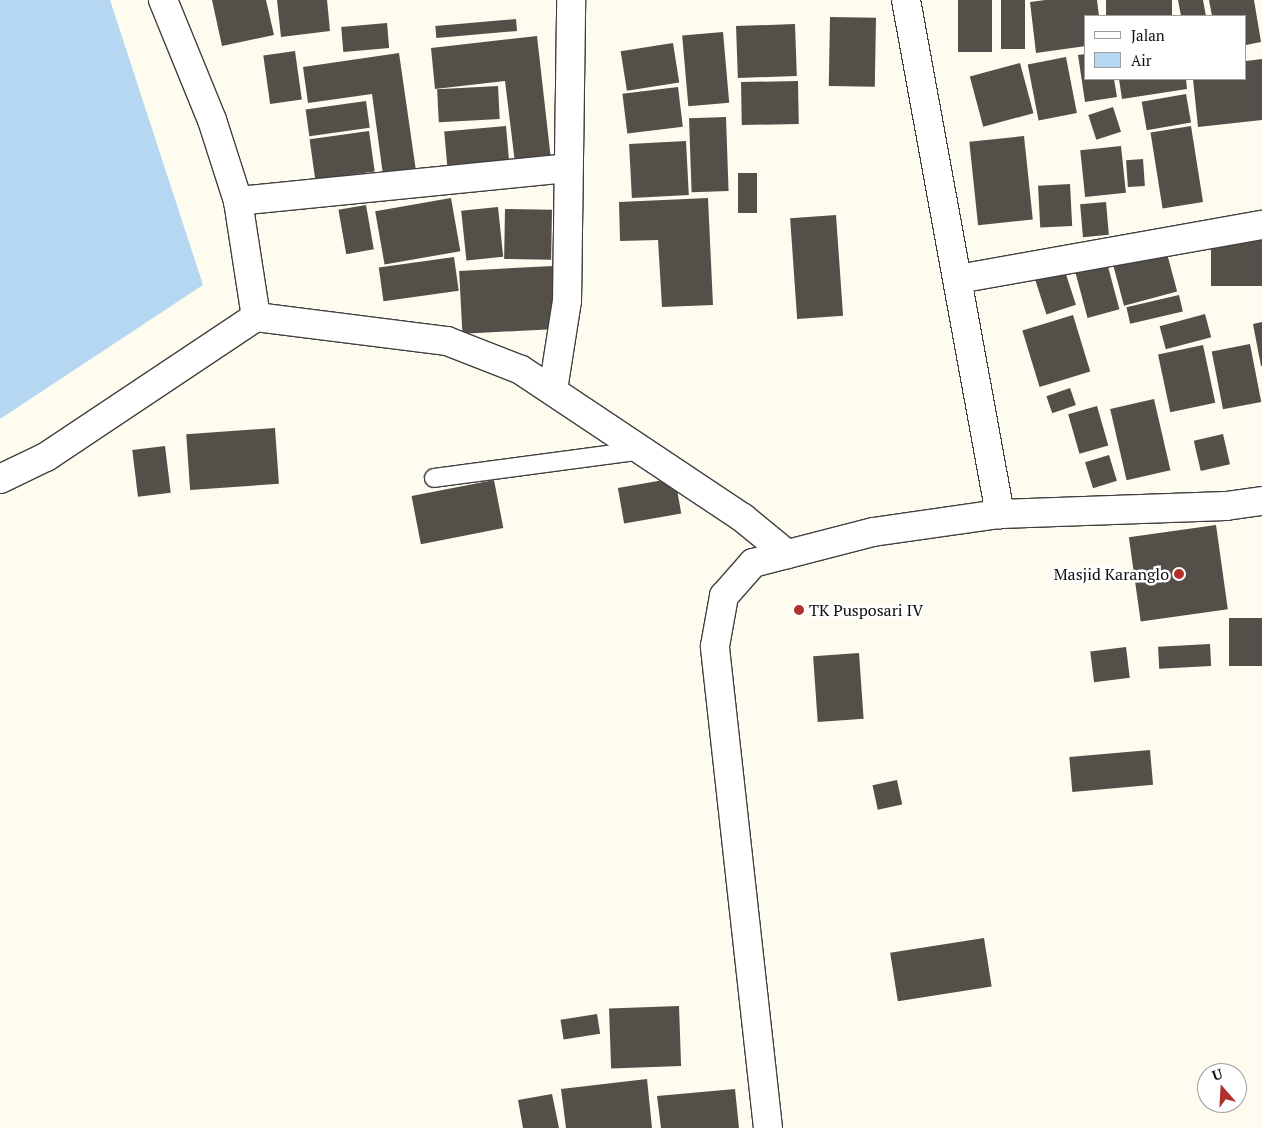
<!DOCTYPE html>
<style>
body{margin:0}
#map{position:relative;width:1262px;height:1128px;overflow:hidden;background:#fefcee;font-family:"PT Serif",serif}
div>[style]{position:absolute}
.water>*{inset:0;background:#b6d7f2}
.building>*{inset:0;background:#554f4a;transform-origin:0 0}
.roads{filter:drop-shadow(1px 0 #404040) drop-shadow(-1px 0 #404040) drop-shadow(0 1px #404040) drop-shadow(0 -1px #404040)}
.lane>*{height:18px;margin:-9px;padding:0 9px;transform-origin:9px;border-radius:9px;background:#fff}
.street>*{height:28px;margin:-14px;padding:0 14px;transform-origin:14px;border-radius:14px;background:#fff}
.dots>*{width:14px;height:14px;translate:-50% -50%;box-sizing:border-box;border:2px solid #fff;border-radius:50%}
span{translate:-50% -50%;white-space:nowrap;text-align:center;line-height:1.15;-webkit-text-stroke:5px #fff;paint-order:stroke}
.poi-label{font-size:16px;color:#0d0d0d}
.right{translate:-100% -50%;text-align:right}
.left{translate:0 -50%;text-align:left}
.legend{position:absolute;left:1084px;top:15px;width:162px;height:65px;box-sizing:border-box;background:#fff;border:1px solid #9e9e9e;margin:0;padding:6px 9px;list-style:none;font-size:15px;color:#0d0d0d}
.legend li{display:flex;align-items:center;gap:10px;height:25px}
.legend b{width:25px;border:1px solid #9e9e9e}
.north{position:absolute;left:1197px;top:1063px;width:50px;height:50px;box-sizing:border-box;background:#fff;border:1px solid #9e9e9e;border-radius:50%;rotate:341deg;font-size:14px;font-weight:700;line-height:20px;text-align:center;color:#0d0d0d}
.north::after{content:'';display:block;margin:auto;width:18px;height:22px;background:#b3302e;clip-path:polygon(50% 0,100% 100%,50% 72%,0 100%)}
</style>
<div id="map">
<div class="water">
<i style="clip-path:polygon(0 0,110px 0,203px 285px,0 419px)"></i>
</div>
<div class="building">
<i style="clip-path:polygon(212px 0,266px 0,274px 35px,222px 46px)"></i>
<i style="clip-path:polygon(277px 0,327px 0,330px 31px,281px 37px)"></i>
<i style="left:958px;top:0;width:34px;height:52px"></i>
<i style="left:1001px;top:0;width:24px;height:49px"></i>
<i style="clip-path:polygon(1045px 0,1097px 0,1099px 16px,1086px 16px,1086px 46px,1036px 53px,1030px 2px)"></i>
<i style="left:1106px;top:0;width:66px;height:16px"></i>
<i style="clip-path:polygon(1178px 0,1203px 0,1206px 16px,1181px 16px)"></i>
<i style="clip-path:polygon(1209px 0,1254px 0,1261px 42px,1246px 45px,1246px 16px,1212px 16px)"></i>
<i style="left:830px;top:17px;width:46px;height:69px;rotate:1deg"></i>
<i style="left:516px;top:19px;width:12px;height:81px;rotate:85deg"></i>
<i style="left:387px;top:23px;width:25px;height:46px;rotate:85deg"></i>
<i style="left:795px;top:24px;width:52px;height:59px;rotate:88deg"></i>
<i style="left:723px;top:32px;width:71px;height:41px;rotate:85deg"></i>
<i style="clip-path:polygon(537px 36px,551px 160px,515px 163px,505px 81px,435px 89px,431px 48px)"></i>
<i style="left:673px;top:43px;width:40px;height:53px;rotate:81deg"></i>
<i style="left:295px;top:51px;width:49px;height:32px;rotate:82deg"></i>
<i style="clip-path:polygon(399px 53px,416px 171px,383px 175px,372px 94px,308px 103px,303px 67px)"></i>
<i style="clip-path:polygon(1086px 54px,1086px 79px,1114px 79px,1117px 97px,1085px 102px,1078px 55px)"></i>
<i style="left:1066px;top:57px;width:57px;height:39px;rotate:79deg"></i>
<i style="clip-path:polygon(1262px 59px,1262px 120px,1198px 127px,1193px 79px,1246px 79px,1246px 61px)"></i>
<i style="left:1020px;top:63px;width:52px;height:52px;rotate:75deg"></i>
<i style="clip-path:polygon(1119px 79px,1186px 79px,1187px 89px,1122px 99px)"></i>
<i style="left:798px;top:81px;width:43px;height:57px;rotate:89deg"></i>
<i style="left:498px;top:86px;width:33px;height:61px;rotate:87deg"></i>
<i style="left:678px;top:87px;width:40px;height:56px;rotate:83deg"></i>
<i style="left:1186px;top:94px;width:29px;height:45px;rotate:80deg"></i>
<i style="left:366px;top:101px;width:27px;height:61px;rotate:82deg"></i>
<i style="left:1113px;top:107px;width:26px;height:26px;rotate:72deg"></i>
<i style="left:726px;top:117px;width:74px;height:37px;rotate:88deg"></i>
<i style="left:506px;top:126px;width:43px;height:62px;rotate:85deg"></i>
<i style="left:1191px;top:126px;width:77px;height:41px;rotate:81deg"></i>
<i style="left:369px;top:131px;width:41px;height:60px;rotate:82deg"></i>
<i style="left:1024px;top:136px;width:84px;height:55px;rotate:84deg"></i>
<i style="left:686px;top:141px;width:54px;height:57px;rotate:87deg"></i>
<i style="left:1121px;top:146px;width:47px;height:41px;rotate:84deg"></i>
<i style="left:1143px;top:159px;width:27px;height:17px;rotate:86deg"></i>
<i style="left:738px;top:173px;width:19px;height:40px"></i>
<i style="left:1070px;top:184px;width:42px;height:32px;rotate:87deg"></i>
<i style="left:451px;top:198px;width:54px;height:77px;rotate:80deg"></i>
<i style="clip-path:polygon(708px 198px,713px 305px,662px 307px,658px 240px,620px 241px,619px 202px)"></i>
<i style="left:1106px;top:202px;width:33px;height:26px;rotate:85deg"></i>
<i style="left:366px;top:205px;width:45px;height:28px;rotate:80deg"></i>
<i style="left:498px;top:207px;width:50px;height:37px;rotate:84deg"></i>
<i style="left:505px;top:209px;width:47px;height:50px;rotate:1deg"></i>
<i style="left:836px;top:215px;width:101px;height:46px;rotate:86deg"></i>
<i style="left:1262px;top:234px;width:52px;height:51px;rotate:90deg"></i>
<i style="left:1165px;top:246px;width:47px;height:55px;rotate:75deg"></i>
<i style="left:454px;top:257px;width:34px;height:76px;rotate:82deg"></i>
<i style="left:1062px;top:262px;width:45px;height:31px;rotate:72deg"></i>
<i style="left:1107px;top:263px;width:48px;height:33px;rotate:75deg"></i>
<i style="left:553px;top:266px;width:63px;height:94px;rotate:87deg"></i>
<i style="left:1179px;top:295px;width:17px;height:54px;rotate:77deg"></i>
<i style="left:1205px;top:314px;width:24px;height:47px;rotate:75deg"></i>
<i style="left:1073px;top:315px;width:59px;height:53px;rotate:73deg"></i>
<i style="clip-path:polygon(1262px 322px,1262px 366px,1261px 366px,1253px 324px)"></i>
<i style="left:1250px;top:344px;width:59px;height:39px;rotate:79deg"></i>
<i style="left:1203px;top:345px;width:59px;height:46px;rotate:78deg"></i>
<i style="left:1070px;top:388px;width:18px;height:25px;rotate:71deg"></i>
<i style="left:1154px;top:399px;width:73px;height:45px;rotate:77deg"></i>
<i style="left:1097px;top:406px;width:41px;height:30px;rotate:74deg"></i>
<i style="left:275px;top:428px;width:56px;height:89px;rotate:86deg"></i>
<i style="left:1223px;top:434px;width:31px;height:30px;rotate:77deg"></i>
<i style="left:165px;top:446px;width:47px;height:33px;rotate:83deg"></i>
<i style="left:1109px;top:455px;width:27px;height:25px;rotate:73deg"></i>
<i style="left:675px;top:478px;width:36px;height:58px;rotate:80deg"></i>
<i style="left:494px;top:480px;width:49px;height:84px;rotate:79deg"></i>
<i style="left:1216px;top:525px;width:85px;height:88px;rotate:82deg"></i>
<i style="left:1229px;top:618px;width:33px;height:48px"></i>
<i style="left:1210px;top:644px;width:22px;height:52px;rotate:87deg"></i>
<i style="left:1126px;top:647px;width:31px;height:36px;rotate:83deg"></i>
<i style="left:859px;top:653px;width:66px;height:46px;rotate:86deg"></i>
<i style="left:1150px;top:750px;width:35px;height:81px;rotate:85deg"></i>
<i style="left:897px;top:780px;width:25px;height:25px;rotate:78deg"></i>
<i style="left:984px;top:938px;width:49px;height:95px;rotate:81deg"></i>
<i style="left:679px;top:1006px;width:60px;height:70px;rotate:88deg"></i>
<i style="left:597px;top:1014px;width:20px;height:37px;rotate:81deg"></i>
<i style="clip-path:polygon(647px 1079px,652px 1128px,566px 1128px,561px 1089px)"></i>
<i style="clip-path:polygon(735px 1089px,739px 1128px,661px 1128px,657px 1096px)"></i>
<i style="clip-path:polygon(552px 1094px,559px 1128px,523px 1128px,518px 1100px)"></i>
</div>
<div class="roads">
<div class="lane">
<i style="left:434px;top:478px;width:213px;rotate:-7.6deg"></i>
</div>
<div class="street">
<i style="left:163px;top:0;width:130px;rotate:67.8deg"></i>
<i style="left:212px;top:120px;width:85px;rotate:72.2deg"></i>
<i style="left:238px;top:201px;width:117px;rotate:81.2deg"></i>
<i style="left:906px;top:0;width:523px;rotate:79.64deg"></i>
<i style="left:238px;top:201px;width:332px;rotate:-5.7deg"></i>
<i style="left:958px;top:279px;width:309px;rotate:-10.1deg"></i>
<i style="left:553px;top:390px;width:90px;rotate:-81.1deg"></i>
<i style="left:567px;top:301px;width:301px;rotate:-89.2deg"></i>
<i style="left:0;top:479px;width:51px;rotate:-25.6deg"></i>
<i style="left:46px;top:457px;width:252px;rotate:-33.7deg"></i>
<i style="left:256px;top:317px;width:193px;rotate:7.2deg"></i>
<i style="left:447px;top:341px;width:79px;rotate:21.4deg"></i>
<i style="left:521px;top:370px;width:267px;rotate:33.7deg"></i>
<i style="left:743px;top:518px;width:57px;rotate:39.3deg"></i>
<i style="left:768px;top:1128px;width:485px;rotate:-96.3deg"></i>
<i style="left:715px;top:646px;width:51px;rotate:-79.8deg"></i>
<i style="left:724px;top:596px;width:44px;rotate:-48.7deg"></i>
<i style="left:753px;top:563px;width:124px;rotate:-14.5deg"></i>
<i style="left:873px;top:532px;width:128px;rotate:-8.1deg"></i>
<i style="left:1000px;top:514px;width:226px;rotate:-2deg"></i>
<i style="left:1226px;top:506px;width:36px;rotate:-8deg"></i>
</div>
</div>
<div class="dots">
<i style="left:1179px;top:574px;background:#b3302e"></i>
<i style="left:799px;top:610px;background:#b3302e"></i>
</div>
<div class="poi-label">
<span class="right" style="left:1169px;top:574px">Masjid Karanglo</span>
<span class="left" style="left:809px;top:610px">TK Pusposari IV</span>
</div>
<ul class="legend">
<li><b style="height:6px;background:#fff"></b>Jalan</li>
<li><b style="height:14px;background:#b6d7f2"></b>Air</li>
</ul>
<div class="north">U</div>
</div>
